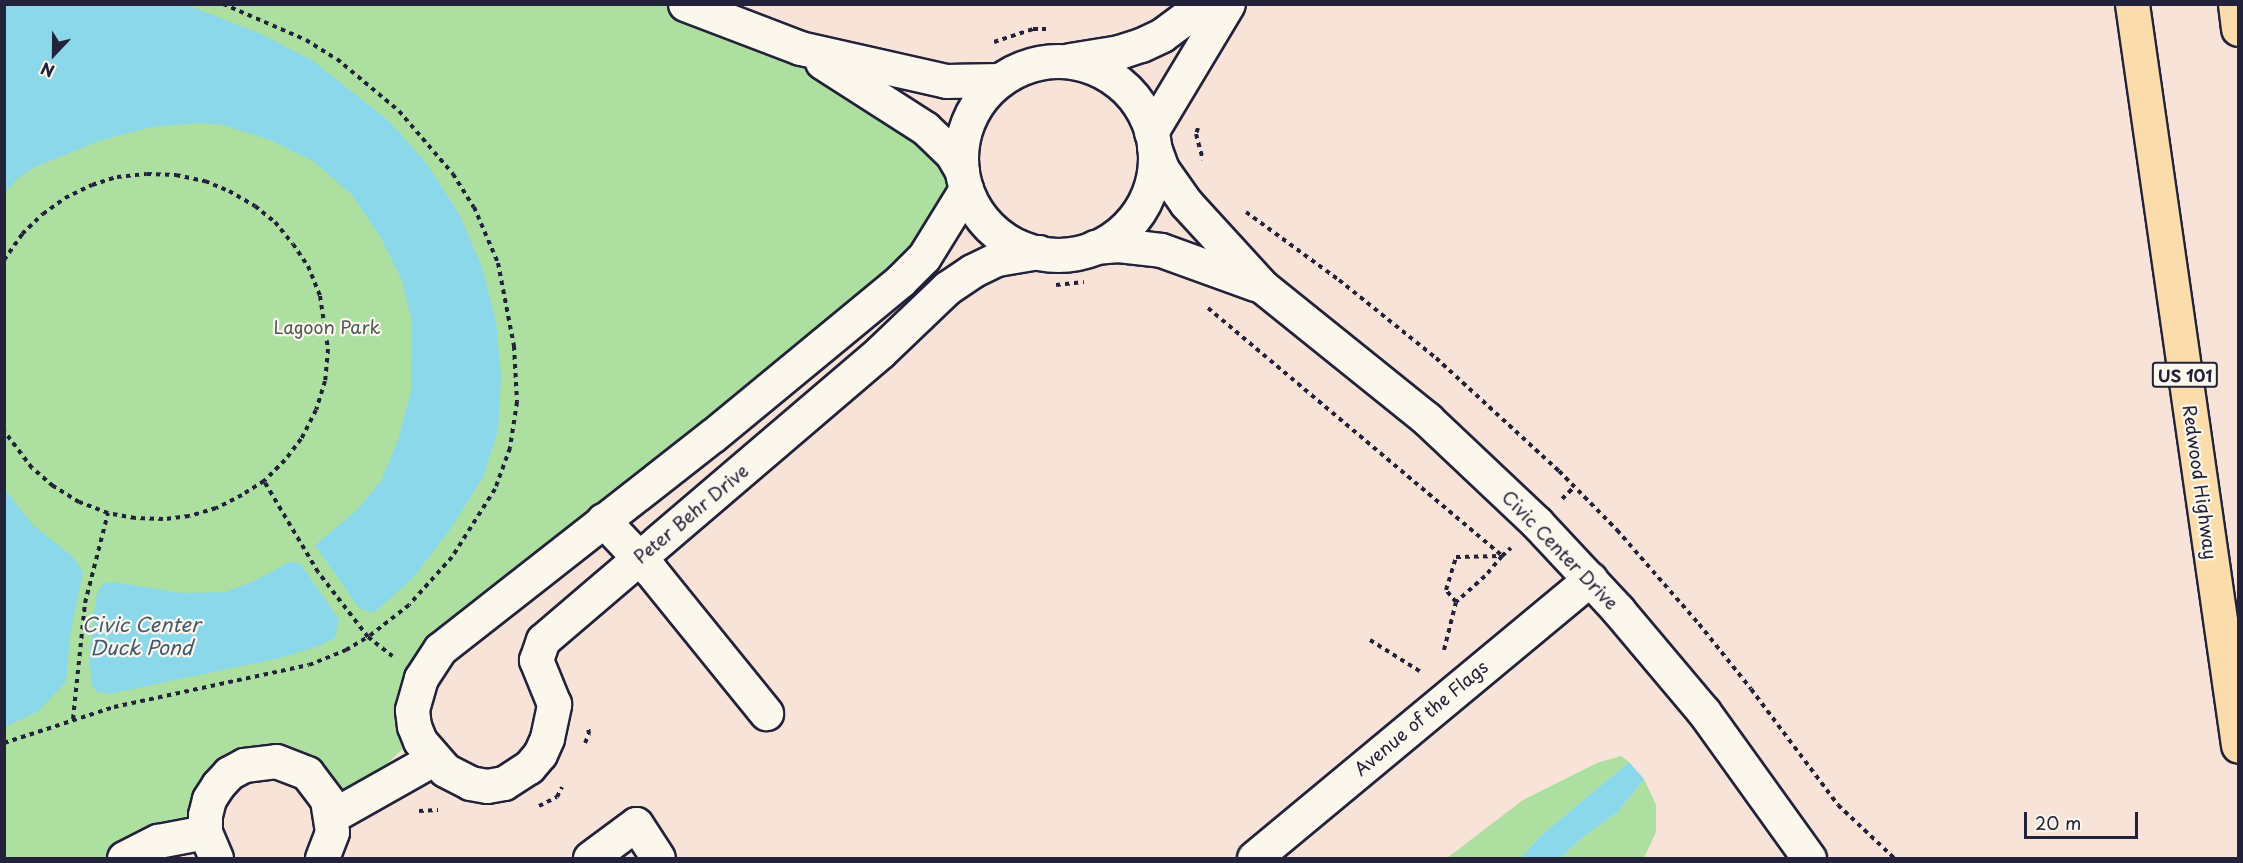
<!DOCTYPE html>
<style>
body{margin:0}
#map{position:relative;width:2243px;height:863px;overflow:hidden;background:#f7e3d8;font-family:"Playpen Sans",sans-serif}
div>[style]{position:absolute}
.green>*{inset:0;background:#acdfa0}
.water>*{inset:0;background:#8cd8eb}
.path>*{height:4px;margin-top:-2px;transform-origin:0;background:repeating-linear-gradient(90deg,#22223b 0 4.5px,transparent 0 9px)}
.roads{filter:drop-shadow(2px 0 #22223b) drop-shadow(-2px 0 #22223b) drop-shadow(0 2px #22223b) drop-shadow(0 -2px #22223b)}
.minor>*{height:33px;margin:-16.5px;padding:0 16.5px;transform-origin:16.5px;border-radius:16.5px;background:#fbf7ec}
.minor>.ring{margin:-16.5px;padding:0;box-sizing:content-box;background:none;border:33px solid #fbf7ec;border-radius:50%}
.highway>*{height:33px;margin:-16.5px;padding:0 16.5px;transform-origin:16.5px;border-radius:16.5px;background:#fbddab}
span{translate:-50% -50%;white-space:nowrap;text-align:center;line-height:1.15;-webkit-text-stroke:4.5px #fbf7ec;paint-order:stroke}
.shield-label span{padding:2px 4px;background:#fbf7ec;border:2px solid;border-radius:4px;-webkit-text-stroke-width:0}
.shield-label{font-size:16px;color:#22223b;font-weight:700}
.park-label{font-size:18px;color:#4b5b59}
.street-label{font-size:18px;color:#22223b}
.water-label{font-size:20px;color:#425970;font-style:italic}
.frame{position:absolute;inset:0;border:6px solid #22223b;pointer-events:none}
.north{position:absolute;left:24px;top:24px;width:60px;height:60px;-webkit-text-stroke:4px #fbf7ec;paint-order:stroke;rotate:202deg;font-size:16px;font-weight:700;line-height:24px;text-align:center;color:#22223b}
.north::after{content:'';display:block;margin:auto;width:21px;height:27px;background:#22223b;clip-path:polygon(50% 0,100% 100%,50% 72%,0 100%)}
.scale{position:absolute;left:2024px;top:812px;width:114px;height:27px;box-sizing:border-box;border:3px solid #22223b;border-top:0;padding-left:8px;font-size:18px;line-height:21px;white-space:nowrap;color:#22223b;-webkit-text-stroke:4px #fbf7ec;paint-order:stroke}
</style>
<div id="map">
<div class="green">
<i style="clip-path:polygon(5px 5px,685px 5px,765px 34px,962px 171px,949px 220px,440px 649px,410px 742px,332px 816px,327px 800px,260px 761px,205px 815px,124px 858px,5px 858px)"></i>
<i style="clip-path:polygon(1621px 756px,1629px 762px,1539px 837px,1521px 858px,1447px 858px,1523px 800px,1597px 763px)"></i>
<i style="clip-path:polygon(1644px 779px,1656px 805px,1656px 832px,1644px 858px,1560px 858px,1584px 836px,1617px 813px)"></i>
</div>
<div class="water">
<i style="clip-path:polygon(5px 4px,187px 5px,261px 34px,313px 61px,389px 121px,427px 164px,459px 214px,482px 267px,496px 322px,501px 376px,498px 431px,483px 477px,451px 528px,414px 577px,376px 611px,370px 612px,359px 608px,315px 545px,357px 510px,381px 481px,398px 440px,411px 391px,412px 322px,402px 281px,381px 238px,351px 194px,313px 161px,270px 140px,223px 125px,199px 123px,151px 127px,99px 141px,35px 167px,18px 178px,5px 193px)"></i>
<i style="clip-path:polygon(5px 490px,33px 525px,73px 557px,83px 572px,70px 635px,66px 682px,37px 712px,5px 727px)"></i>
<i style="clip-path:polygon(290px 562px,301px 564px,339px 620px,335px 638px,319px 646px,280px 658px,109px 694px,97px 692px,92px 686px,89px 658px,94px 613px,97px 593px,103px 584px,113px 582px,182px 593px,225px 592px,252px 582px)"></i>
<i style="clip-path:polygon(1629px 762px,1644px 779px,1617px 813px,1584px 836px,1560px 858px,1521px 858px,1539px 837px)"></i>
</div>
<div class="path">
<i style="left:223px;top:4px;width:90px;rotate:23.4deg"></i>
<i style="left:306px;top:40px;width:36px;rotate:32deg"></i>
<i style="left:337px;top:59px;width:81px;rotate:40deg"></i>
<i style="left:399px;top:111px;width:83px;rotate:49.4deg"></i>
<i style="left:453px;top:174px;width:39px;rotate:58deg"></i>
<i style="left:474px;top:207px;width:61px;rotate:66.8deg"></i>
<i style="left:498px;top:263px;width:85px;rotate:79.1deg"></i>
<i style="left:514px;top:346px;width:56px;rotate:86.9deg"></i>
<i style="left:517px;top:402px;width:47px;rotate:98.7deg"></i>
<i style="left:510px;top:448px;width:44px;rotate:110.1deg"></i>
<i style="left:495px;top:489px;width:80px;rotate:122.3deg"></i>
<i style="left:452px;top:557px;width:64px;rotate:131.9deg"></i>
<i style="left:409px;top:605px;width:52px;rotate:142deg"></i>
<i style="left:368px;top:637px;width:31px;rotate:38deg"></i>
<i style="left:994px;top:42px;width:41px;rotate:-18.4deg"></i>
<i style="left:1033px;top:29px;width:17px"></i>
<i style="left:1198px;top:128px;width:6px;rotate:108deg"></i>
<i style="left:1196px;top:134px;width:27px;rotate:75deg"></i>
<i style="left:1246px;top:212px;width:115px;rotate:36.2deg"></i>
<i style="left:1339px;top:280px;width:124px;rotate:38.8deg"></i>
<i style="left:1436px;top:358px;width:167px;rotate:42.6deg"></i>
<i style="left:1559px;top:471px;width:83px;rotate:45.5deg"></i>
<i style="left:1617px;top:530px;width:125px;rotate:48.9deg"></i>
<i style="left:1699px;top:624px;width:83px;rotate:51.3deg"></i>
<i style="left:1751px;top:689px;width:145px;rotate:53.1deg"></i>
<i style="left:1838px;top:805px;width:77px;rotate:43.4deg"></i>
<i style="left:4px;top:260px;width:32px;rotate:-55deg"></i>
<i style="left:22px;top:234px;width:29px;rotate:-44deg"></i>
<i style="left:43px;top:214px;width:27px;rotate:-36deg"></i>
<i style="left:65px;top:198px;width:30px;rotate:-26deg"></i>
<i style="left:92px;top:185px;width:26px;rotate:-18deg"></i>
<i style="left:117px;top:177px;width:30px;rotate:-6deg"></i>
<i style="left:147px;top:174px;width:29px;rotate:2deg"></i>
<i style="left:176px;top:175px;width:30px;rotate:12deg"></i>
<i style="left:205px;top:181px;width:26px;rotate:23deg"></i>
<i style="left:229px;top:191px;width:30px;rotate:30deg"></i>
<i style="left:255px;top:206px;width:26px;rotate:39deg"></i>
<i style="left:275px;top:222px;width:28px;rotate:51deg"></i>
<i style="left:293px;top:244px;width:27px;rotate:56deg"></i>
<i style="left:308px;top:266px;width:32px;rotate:68deg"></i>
<i style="left:320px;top:296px;width:54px;rotate:81.4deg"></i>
<i style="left:328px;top:349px;width:32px;rotate:95deg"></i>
<i style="left:325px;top:381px;width:30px;rotate:107deg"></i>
<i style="left:316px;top:410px;width:33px;rotate:117deg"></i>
<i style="left:301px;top:439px;width:26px;rotate:127deg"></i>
<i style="left:285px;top:460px;width:30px;rotate:135deg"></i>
<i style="left:264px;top:481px;width:26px;rotate:148deg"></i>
<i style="left:242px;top:495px;width:29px;rotate:153deg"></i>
<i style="left:216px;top:508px;width:28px;rotate:163deg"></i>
<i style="left:189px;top:516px;width:26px;rotate:173deg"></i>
<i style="left:163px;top:519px;width:28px;rotate:-178deg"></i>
<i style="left:135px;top:518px;width:27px;rotate:-170deg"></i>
<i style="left:108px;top:513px;width:31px;rotate:-159deg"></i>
<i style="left:79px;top:502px;width:31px;rotate:-148deg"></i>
<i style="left:53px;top:486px;width:28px;rotate:-139deg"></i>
<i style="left:32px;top:468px;width:46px;rotate:-127.1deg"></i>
<i style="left:1056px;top:285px;width:28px;rotate:-6deg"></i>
<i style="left:1208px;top:308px;width:385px;rotate:40.1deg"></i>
<i style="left:1502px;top:556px;width:26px;rotate:130deg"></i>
<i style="left:1485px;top:576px;width:39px;rotate:138deg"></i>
<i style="left:1456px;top:602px;width:16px;rotate:-130deg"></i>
<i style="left:1446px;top:590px;width:34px;rotate:-73deg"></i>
<i style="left:1456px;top:557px;width:46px;rotate:-1.2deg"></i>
<i style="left:1502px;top:556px;width:12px;rotate:-42deg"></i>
<i style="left:1562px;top:499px;width:17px;rotate:-45deg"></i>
<i style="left:1370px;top:640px;width:60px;rotate:32.1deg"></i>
<i style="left:1444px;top:650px;width:49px;rotate:-76deg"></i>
<i style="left:73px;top:719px;width:117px;rotate:-84.1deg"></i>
<i style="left:85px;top:603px;width:93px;rotate:-75.7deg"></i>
<i style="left:4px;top:743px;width:116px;rotate:-18.1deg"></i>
<i style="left:114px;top:707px;width:199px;rotate:-12.2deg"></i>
<i style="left:309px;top:665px;width:40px;rotate:-22deg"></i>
<i style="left:346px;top:650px;width:26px;rotate:-31deg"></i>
<i style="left:368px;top:637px;width:82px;rotate:-127.6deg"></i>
<i style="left:318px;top:572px;width:106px;rotate:-120.7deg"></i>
<i style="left:585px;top:743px;width:10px;rotate:-66deg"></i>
<i style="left:589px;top:734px;width:7px;rotate:-98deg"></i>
<i style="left:539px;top:806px;width:20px;rotate:-27deg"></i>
<i style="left:557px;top:797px;width:11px;rotate:-63deg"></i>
<i style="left:419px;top:811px;width:19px;rotate:-3deg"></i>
</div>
<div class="roads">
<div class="minor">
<i style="left:685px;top:4px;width:123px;rotate:20.9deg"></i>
<i style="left:800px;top:48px;width:150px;rotate:12.7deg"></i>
<i style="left:946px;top:81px;width:54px;rotate:-1.1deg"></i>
<i style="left:1070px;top:60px;width:50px;rotate:-9.3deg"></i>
<i style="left:1119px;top:52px;width:23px;rotate:-18deg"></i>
<i style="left:1141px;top:45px;width:23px;rotate:-25deg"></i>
<i style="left:1162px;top:35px;width:52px;rotate:-36.4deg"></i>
<i class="ring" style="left:961px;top:61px;width:161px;height:161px"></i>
<i style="left:822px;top:62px;width:122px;rotate:32.7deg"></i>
<i style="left:925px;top:128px;width:37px;rotate:44deg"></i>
<i style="left:952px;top:154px;width:20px;rotate:60deg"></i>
<i style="left:1151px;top:132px;width:149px;rotate:-59deg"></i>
<i style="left:1154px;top:147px;width:23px;rotate:70deg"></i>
<i style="left:1162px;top:169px;width:42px;rotate:54.8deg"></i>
<i style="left:1186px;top:203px;width:114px;rotate:47.5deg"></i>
<i style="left:1263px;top:287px;width:211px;rotate:38.8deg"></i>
<i style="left:1427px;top:419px;width:151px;rotate:43.4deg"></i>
<i style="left:1537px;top:523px;width:119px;rotate:47deg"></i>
<i style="left:1618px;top:610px;width:133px;rotate:49.9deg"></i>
<i style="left:1704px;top:712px;width:180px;rotate:54.3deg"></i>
<i style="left:966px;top:189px;width:80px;rotate:121.7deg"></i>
<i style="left:924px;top:257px;width:34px;rotate:135deg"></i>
<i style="left:900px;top:281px;width:242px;rotate:140.5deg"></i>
<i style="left:713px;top:435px;width:347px;rotate:141.9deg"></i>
<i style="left:440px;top:649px;width:35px;rotate:123deg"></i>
<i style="left:421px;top:678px;width:33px;rotate:106deg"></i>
<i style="left:412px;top:710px;width:16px;rotate:83deg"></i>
<i style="left:414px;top:726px;width:16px;rotate:68deg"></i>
<i style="left:420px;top:741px;width:38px;rotate:49deg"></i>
<i style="left:445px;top:770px;width:28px;rotate:27deg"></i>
<i style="left:470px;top:783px;width:17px;rotate:10deg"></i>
<i style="left:487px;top:786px;width:17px;rotate:-10deg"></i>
<i style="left:504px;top:783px;width:30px;rotate:-33deg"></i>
<i style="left:529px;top:767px;width:17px;rotate:-50deg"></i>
<i style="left:540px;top:754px;width:17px;rotate:-66deg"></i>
<i style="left:547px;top:738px;width:35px;rotate:-78deg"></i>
<i style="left:554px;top:704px;width:48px;rotate:-112.2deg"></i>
<i style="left:536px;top:660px;width:21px;rotate:-71deg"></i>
<i style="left:543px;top:640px;width:443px;rotate:-40.5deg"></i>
<i style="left:880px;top:352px;width:93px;rotate:-43.7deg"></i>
<i style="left:947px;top:288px;width:30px;rotate:-34deg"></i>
<i style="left:972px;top:271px;width:28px;rotate:-26deg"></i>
<i style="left:997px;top:259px;width:42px;rotate:-9.7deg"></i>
<i style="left:1095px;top:247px;width:23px;rotate:-5deg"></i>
<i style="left:1118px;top:245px;width:43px;rotate:6.6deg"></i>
<i style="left:1161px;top:250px;width:100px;rotate:19.9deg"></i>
<i style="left:603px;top:520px;width:70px;rotate:46.7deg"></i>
<i style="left:651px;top:571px;width:183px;rotate:51deg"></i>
<i style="left:332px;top:816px;width:116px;rotate:-29.4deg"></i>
<i style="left:124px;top:858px;width:38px;rotate:-27deg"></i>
<i style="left:158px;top:841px;width:48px;rotate:-10.8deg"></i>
<i style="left:216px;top:858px;width:28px;rotate:-113deg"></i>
<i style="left:205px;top:832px;width:17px;rotate:-90deg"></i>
<i style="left:205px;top:815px;width:16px;rotate:-76deg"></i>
<i style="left:209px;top:799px;width:17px;rotate:-57deg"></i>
<i style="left:218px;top:785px;width:16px;rotate:-47deg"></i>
<i style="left:229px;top:773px;width:17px;rotate:-28deg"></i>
<i style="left:244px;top:765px;width:32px;rotate:-7deg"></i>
<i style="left:276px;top:761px;width:33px;rotate:21deg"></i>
<i style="left:307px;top:773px;width:34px;rotate:53deg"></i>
<i style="left:327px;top:800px;width:32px;rotate:81deg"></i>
<i style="left:332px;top:832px;width:28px;rotate:111deg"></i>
<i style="left:590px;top:858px;width:57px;rotate:-36.5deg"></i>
<i style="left:636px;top:824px;width:40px;rotate:57.1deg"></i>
<i style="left:1254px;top:858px;width:437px;rotate:-39.7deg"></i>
</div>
<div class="highway">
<i style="left:2132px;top:4px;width:749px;rotate:81.86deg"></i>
<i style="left:2235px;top:4px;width:25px;rotate:83deg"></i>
</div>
</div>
<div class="shield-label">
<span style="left:2185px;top:375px">US 101</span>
</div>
<div class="park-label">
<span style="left:327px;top:327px">Lagoon Park</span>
</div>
<div class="street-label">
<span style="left:2200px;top:482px;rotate:82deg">Redwood Highway</span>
<span style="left:691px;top:514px;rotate:-40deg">Peter Behr Drive</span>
<span style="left:1560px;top:550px;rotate:46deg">Civic Center Drive</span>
<span style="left:1421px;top:718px;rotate:-40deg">Avenue of the Flags</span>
</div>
<div class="water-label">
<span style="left:141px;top:636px">Civic Center<br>Duck Pond</span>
</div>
<div class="frame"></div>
<div class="north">N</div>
<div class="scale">20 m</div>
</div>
